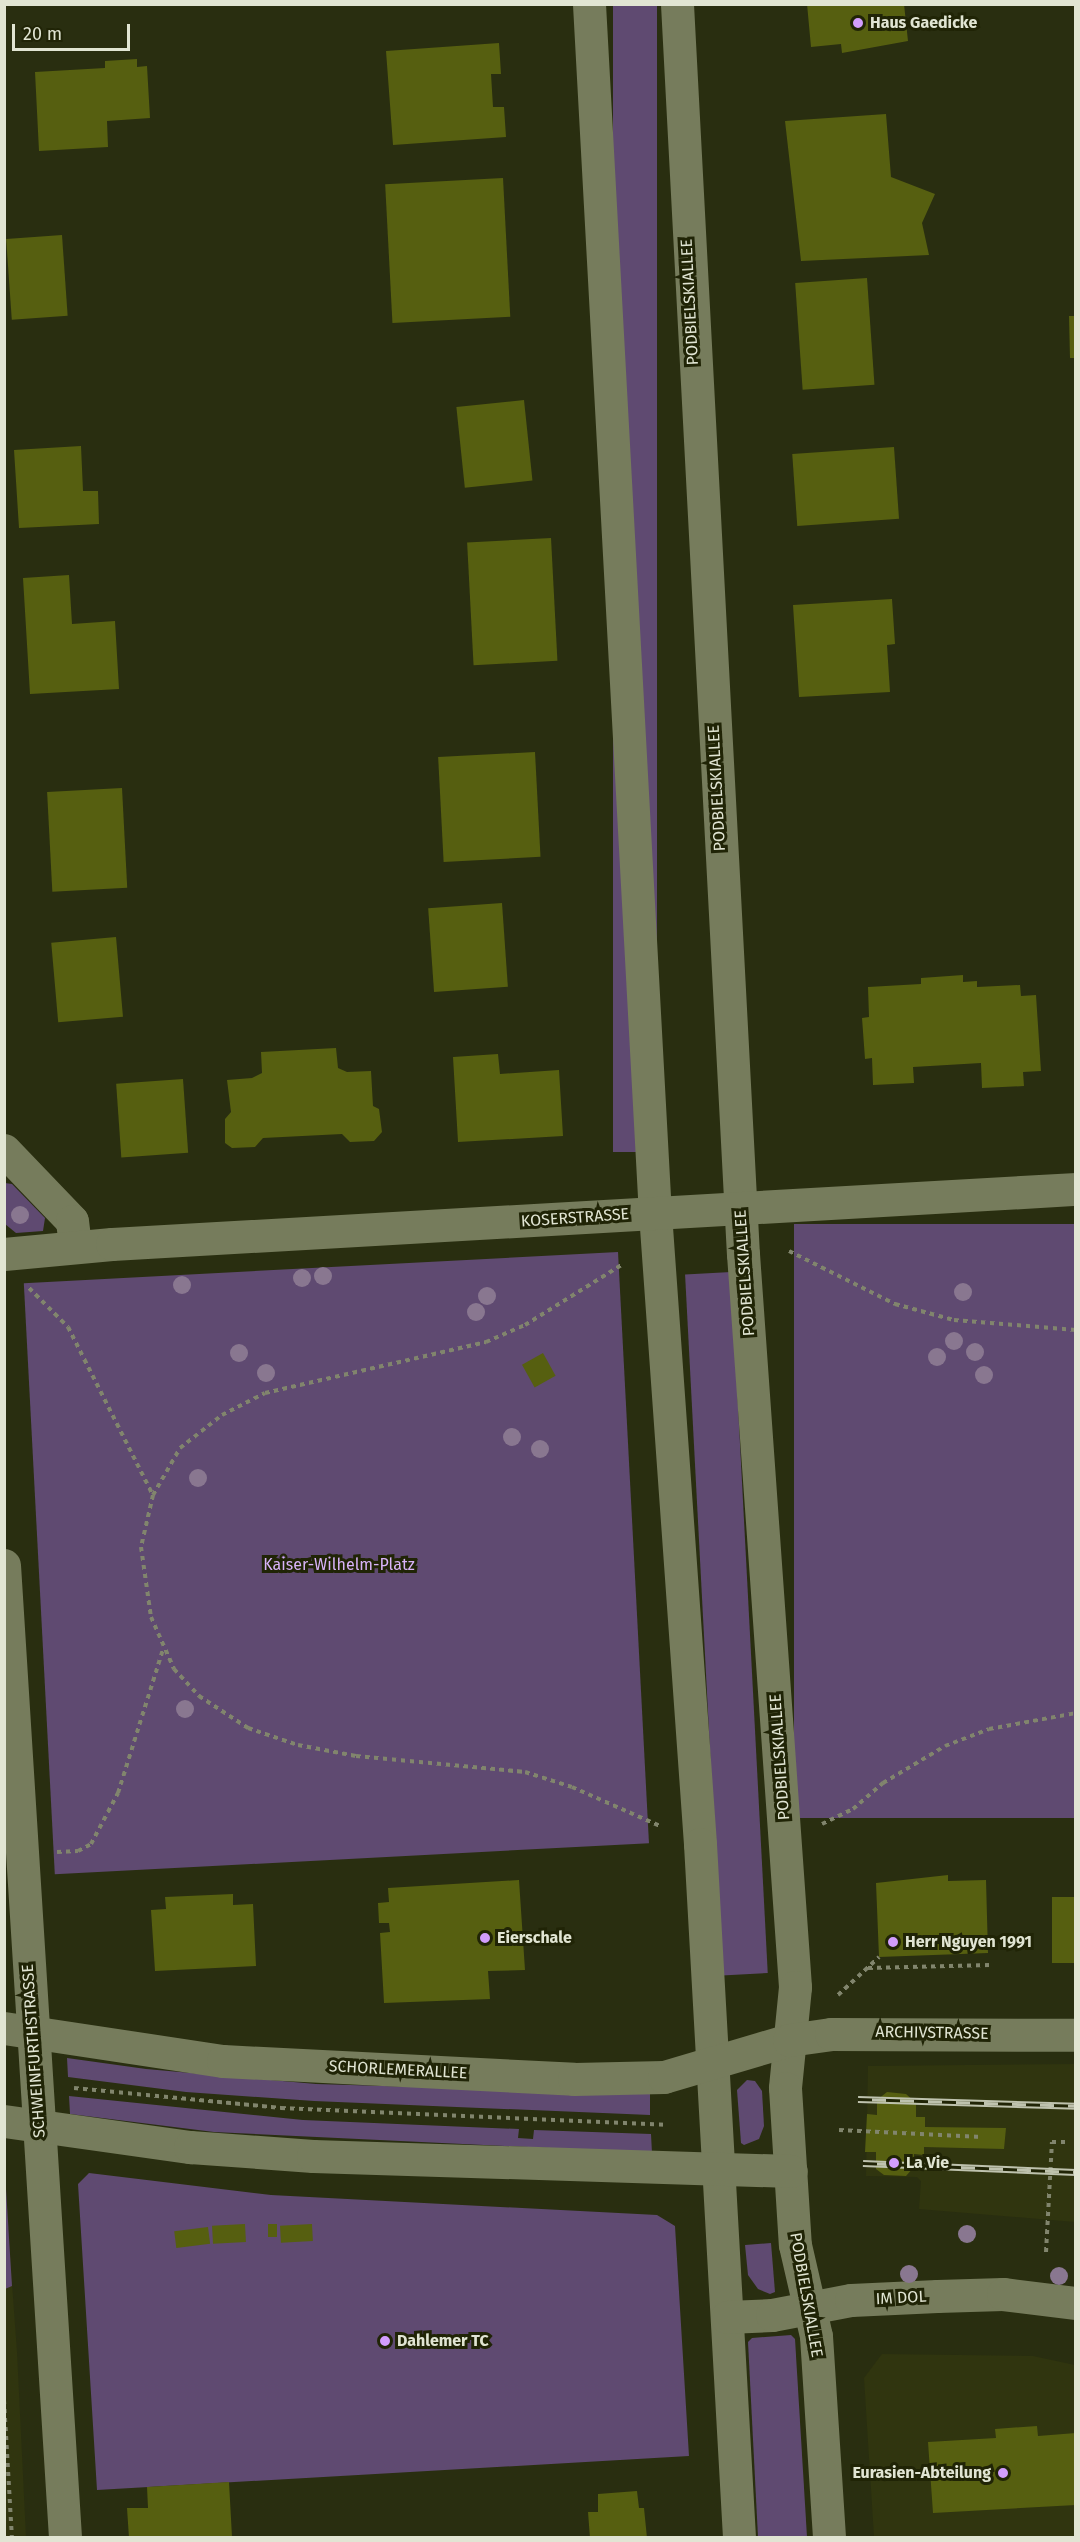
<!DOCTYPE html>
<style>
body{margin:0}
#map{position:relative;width:1080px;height:2542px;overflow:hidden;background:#292e10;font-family:"Fira Sans",sans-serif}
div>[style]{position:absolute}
.built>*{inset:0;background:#30350f}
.green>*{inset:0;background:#5f4a71;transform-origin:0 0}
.building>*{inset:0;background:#565f10;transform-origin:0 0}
.path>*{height:4px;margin-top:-2px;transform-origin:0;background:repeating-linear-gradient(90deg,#81856d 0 4.5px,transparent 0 9px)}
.minor>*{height:33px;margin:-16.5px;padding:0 16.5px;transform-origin:16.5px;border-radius:16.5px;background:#767c5c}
.rail>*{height:7px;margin-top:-3.5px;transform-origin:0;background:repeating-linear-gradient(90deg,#202406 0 14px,#bec2ae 0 28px);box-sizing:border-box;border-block:2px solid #bec2ae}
.trees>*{width:18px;height:18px;margin:-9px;border-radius:50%;background:#897790}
.dots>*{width:16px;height:16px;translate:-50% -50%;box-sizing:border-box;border:3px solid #202406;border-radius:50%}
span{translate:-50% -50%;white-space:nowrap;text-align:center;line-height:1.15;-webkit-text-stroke:6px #202406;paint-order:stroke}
.poi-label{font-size:16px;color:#e1e5d3;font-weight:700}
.left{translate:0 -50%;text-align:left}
.right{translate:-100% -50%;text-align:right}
.street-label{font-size:16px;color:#e1e5d3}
.park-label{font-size:16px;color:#d8b3f8}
.frame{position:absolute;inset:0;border:6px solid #e1e5d3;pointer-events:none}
.scale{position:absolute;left:12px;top:24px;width:118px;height:27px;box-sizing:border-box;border:3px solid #e1e5d3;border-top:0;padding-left:8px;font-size:18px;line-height:21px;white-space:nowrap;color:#e1e5d3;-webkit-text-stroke:4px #202406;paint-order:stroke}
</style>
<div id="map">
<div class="built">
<i style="clip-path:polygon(1075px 2064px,1075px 2222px,919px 2209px,921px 2181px,917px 2177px,866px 2176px,868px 2066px)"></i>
<i style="clip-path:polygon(4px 2173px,17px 2352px,26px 2537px,5px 2537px)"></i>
<i style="clip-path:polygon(882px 2354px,1033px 2356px,1075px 2365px,1075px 2537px,874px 2537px,864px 2378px)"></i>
</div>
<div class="green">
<i style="left:613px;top:5px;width:44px;height:1147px"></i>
<i style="clip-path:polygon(5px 1183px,12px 1184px,45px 1218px,43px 1231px,16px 1233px,5px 1224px)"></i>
<i style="left:1075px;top:1224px;width:594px;height:281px;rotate:90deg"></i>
<i style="left:618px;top:1252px;width:592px;height:595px;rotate:87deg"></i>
<i style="left:731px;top:1272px;width:702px;height:46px;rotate:87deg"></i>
<i style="clip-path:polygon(67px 2058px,146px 2069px,316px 2084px,650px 2094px,650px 2115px,314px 2101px,186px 2092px,68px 2077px)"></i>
<i style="clip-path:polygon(747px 2080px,755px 2081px,762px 2091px,764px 2126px,759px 2139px,744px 2145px,741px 2143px,737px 2090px)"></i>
<i style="clip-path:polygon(69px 2096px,303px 2120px,519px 2129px,518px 2138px,533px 2139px,534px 2130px,651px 2134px,652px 2153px,214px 2132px,70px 2114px)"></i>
<i style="clip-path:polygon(5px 2173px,12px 2286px,5px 2289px,4px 2289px)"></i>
<i style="clip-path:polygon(89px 2173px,271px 2195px,657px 2215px,675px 2226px,689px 2456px,97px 2490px,78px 2184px)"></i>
<i style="clip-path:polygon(771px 2243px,775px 2292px,770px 2294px,758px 2289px,748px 2275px,745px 2245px)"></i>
<i style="clip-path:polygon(791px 2335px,795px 2339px,807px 2537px,758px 2537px,748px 2342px,752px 2338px)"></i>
</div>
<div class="building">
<i style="clip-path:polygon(807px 4px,904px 4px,908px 41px,842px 53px,841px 44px,811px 47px)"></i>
<i style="clip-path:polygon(499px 43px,501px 74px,491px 74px,493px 107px,504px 107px,506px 137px,393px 145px,386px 51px)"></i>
<i style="clip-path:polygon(137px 59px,137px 67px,147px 66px,150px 118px,107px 121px,108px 147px,39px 151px,35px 72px,105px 68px,105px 61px)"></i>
<i style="clip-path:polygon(886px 114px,891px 177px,935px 194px,922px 223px,929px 255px,801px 261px,785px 121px)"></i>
<i style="left:503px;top:178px;width:139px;height:118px;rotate:87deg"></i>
<i style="left:62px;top:235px;width:81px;height:56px;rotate:86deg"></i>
<i style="left:867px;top:278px;width:107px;height:72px;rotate:86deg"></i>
<i style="clip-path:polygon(1069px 316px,1076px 316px,1076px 358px,1070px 358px)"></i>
<i style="left:524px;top:400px;width:81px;height:68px;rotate:84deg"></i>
<i style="clip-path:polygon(81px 446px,83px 491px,98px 491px,99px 524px,19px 528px,14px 450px)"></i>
<i style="left:894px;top:447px;width:72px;height:102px;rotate:86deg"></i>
<i style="left:551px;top:538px;width:123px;height:84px;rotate:87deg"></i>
<i style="clip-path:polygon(69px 575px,72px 624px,115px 621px,119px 689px,30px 694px,23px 578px)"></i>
<i style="clip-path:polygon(892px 599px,895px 644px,887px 645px,890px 692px,799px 697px,793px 605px)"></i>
<i style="left:535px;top:752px;width:105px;height:97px;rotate:87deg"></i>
<i style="left:122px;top:788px;width:100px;height:75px;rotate:87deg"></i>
<i style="left:502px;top:903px;width:84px;height:74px;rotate:86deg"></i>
<i style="left:116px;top:937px;width:80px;height:65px;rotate:85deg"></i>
<i style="clip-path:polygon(963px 975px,963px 982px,977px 981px,977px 987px,1020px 985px,1021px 996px,1036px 995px,1041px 1071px,1023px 1072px,1024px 1086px,982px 1088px,981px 1063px,913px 1067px,914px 1083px,873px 1085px,872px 1058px,865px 1059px,862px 1018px,869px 1017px,868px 987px,921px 984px,921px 978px)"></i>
<i style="clip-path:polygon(336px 1048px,338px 1068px,347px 1072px,371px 1071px,373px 1106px,379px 1109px,382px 1132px,374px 1141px,350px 1142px,342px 1134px,263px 1138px,255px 1147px,232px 1148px,225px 1143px,225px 1119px,231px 1112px,227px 1080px,252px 1078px,262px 1073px,261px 1052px)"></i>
<i style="clip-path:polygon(498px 1054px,500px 1074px,559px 1070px,563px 1136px,458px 1142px,453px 1057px)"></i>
<i style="left:183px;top:1079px;width:74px;height:67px;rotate:86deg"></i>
<i style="left:543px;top:1353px;width:26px;height:24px;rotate:61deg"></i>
<i style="clip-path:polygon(948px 1875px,948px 1881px,986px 1880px,988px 1953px,879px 1957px,876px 1883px)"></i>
<i style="clip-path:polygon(519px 1880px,525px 1970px,488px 1971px,490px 1999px,384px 2003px,380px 1933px,390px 1932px,389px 1923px,379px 1923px,378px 1903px,389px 1902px,388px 1888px)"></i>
<i style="clip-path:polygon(233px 1894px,233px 1905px,253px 1904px,256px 1966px,155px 1971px,151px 1910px,166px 1909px,165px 1897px)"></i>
<i style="left:1052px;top:1897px;width:24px;height:66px"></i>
<i style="clip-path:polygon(887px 2092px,906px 2094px,916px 2103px,916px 2117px,925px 2117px,925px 2127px,1006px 2128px,1004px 2149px,924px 2147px,924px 2155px,914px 2154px,914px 2167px,906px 2176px,884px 2175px,876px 2169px,876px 2152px,865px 2152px,867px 2114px,877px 2115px,877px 2100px)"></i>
<i style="left:245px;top:2224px;width:18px;height:33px;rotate:87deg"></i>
<i style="left:268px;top:2224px;width:9px;height:13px"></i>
<i style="left:312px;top:2224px;width:17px;height:32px;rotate:87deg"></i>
<i style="left:208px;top:2227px;width:17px;height:34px;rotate:83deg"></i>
<i style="clip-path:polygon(1037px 2426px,1038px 2436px,1076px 2433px,1076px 2505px,933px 2513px,928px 2442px,996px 2438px,995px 2429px)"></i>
<i style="clip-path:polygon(229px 2482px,232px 2537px,129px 2538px,127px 2508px,148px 2508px,147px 2487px)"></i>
<i style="clip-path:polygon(637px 2491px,639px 2508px,644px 2508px,647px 2538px,590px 2538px,588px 2512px,598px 2512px,598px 2494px)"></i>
</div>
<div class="path">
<i style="left:789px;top:1251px;width:119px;rotate:26.6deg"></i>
<i style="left:895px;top:1304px;width:61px;rotate:15.2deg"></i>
<i style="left:954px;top:1320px;width:122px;rotate:4.7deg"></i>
<i style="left:29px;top:1288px;width:55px;rotate:45deg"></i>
<i style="left:68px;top:1327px;width:188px;rotate:63.2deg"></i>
<i style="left:153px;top:1495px;width:53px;rotate:103deg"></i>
<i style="left:141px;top:1547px;width:71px;rotate:81.9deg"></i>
<i style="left:151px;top:1617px;width:57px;rotate:66.1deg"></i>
<i style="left:174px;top:1669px;width:37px;rotate:47deg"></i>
<i style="left:199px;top:1696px;width:59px;rotate:33.1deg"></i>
<i style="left:248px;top:1728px;width:53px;rotate:18.8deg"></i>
<i style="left:298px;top:1745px;width:59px;rotate:10.7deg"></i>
<i style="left:356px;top:1756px;width:170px;rotate:5.4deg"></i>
<i style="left:525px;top:1772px;width:49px;rotate:17.7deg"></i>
<i style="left:572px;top:1787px;width:96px;rotate:23.9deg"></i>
<i style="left:153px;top:1495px;width:54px;rotate:-60.1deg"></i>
<i style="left:180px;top:1448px;width:53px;rotate:-38.2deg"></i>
<i style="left:222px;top:1415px;width:48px;rotate:-27.1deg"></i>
<i style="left:265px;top:1393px;width:227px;rotate:-13deg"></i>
<i style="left:486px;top:1342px;width:43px;rotate:-23.6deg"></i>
<i style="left:525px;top:1325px;width:115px;rotate:-31.9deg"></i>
<i style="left:822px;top:1824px;width:34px;rotate:-26deg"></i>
<i style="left:853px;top:1809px;width:40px;rotate:-41deg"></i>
<i style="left:883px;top:1783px;width:72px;rotate:-30.8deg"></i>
<i style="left:945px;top:1746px;width:47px;rotate:-21.1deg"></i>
<i style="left:989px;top:1729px;width:88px;rotate:-10.4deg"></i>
<i style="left:57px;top:1852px;width:21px;rotate:-3deg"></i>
<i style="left:78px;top:1851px;width:15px;rotate:-28deg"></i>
<i style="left:91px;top:1844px;width:58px;rotate:-62.1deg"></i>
<i style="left:118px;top:1793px;width:151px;rotate:-72.6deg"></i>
<i style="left:868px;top:1968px;width:122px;rotate:-1.4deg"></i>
<i style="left:838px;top:1995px;width:56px;rotate:-42.8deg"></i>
<i style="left:74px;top:2088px;width:208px;rotate:5.5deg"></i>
<i style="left:281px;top:2108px;width:385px;rotate:2.5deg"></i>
<i style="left:839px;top:2130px;width:143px;rotate:2.8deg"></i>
<i style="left:1046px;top:2252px;width:110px;rotate:-86.9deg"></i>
<i style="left:1052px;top:2142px;width:16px"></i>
<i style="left:4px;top:2400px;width:138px;rotate:86.7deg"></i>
</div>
<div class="minor">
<i style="left:589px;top:4px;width:1211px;rotate:86.88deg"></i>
<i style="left:655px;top:1213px;width:633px;rotate:85.92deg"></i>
<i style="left:700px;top:1844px;width:695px;rotate:86.78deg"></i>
<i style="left:677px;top:4px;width:1252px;rotate:86.98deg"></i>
<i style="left:743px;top:1254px;width:735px;rotate:85.94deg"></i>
<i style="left:795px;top:1987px;width:101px;rotate:95.7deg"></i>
<i style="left:785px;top:2088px;width:157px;rotate:86.4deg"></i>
<i style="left:795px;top:2245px;width:93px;rotate:77deg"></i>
<i style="left:816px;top:2336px;width:202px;rotate:86.3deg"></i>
<i style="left:4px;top:1150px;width:98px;rotate:46.2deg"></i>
<i style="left:72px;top:1221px;width:25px;rotate:83deg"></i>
<i style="left:4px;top:1254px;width:108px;rotate:-5.3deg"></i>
<i style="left:112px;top:1244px;width:966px;rotate:-3.27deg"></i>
<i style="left:4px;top:1565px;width:975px;rotate:86.41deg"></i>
<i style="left:4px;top:2028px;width:221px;rotate:8.6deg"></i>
<i style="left:223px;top:2061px;width:351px;rotate:2.9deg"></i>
<i style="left:574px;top:2079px;width:90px;rotate:-1.3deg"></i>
<i style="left:664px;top:2077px;width:130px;rotate:-16.5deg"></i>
<i style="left:789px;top:2040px;width:42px;rotate:-8.1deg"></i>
<i style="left:831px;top:2034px;width:245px;rotate:0.2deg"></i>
<i style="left:4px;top:2121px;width:188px;rotate:8deg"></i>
<i style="left:190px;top:2147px;width:123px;rotate:4.2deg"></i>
<i style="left:313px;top:2156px;width:478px;rotate:1.8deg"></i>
<i style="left:727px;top:2317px;width:45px;rotate:-2.5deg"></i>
<i style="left:772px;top:2315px;width:80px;rotate:-10.8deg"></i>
<i style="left:851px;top:2300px;width:86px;rotate:-2.7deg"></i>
<i style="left:937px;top:2296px;width:66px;rotate:-1.7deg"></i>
<i style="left:1003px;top:2294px;width:74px;rotate:7deg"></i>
</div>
<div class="rail">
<i style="left:858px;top:2099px;width:218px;rotate:1.8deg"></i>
<i style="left:863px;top:2163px;width:213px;rotate:2.4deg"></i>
</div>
<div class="trees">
<i style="left:20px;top:1215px"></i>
<i style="left:323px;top:1276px"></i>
<i style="left:302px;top:1278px"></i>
<i style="left:182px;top:1285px"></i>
<i style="left:963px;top:1292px"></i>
<i style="left:487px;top:1296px"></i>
<i style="left:476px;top:1312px"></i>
<i style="left:954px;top:1341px"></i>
<i style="left:975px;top:1352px"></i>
<i style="left:239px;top:1353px"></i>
<i style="left:937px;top:1357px"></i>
<i style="left:266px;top:1373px"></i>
<i style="left:984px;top:1375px"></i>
<i style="left:512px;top:1437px"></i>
<i style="left:540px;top:1449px"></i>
<i style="left:198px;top:1478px"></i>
<i style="left:185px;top:1709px"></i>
<i style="left:967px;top:2234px"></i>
<i style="left:909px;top:2274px"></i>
<i style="left:1059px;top:2276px"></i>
</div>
<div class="dots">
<i style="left:858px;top:23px;background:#d29dfd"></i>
<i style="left:485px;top:1938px;background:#d29dfd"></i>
<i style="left:893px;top:1942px;background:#d29dfd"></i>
<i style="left:894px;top:2163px;background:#d29dfd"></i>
<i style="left:385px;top:2341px;background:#d29dfd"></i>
<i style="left:1003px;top:2473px;background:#d29dfd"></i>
</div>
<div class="poi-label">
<span class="left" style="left:870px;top:23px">Haus Gaedicke</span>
<span class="left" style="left:497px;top:1938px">Eierschale</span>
<span class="left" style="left:905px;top:1942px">Herr Nguyen 1991</span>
<span class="left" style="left:906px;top:2163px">La Vie</span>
<span class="left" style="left:397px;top:2341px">Dahlemer TC</span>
<span class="right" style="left:991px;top:2473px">Eurasien-Abteilung</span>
</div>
<div class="street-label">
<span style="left:690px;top:302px;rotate:-93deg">PODBIELSKIALLEE</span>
<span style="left:717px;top:788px;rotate:-93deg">PODBIELSKIALLEE</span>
<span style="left:575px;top:1218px;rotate:-4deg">KOSERSTRASSE</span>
<span style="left:745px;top:1273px;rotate:-94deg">PODBIELSKIALLEE</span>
<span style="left:780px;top:1757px;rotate:-94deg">PODBIELSKIALLEE</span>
<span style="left:932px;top:2033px;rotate:1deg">ARCHIVSTRASSE</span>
<span style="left:34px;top:2051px;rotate:-94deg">SCHWEINFURTHSTRASSE</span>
<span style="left:398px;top:2070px;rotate:3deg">SCHORLEMERALLEE</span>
<span style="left:806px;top:2295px;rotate:80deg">PODBIELSKIALLEE</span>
<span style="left:901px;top:2298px;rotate:-3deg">IM DOL</span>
</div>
<div class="park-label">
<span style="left:339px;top:1565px">Kaiser-Wilhelm-Platz</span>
</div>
<div class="frame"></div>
<div class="scale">20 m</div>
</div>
